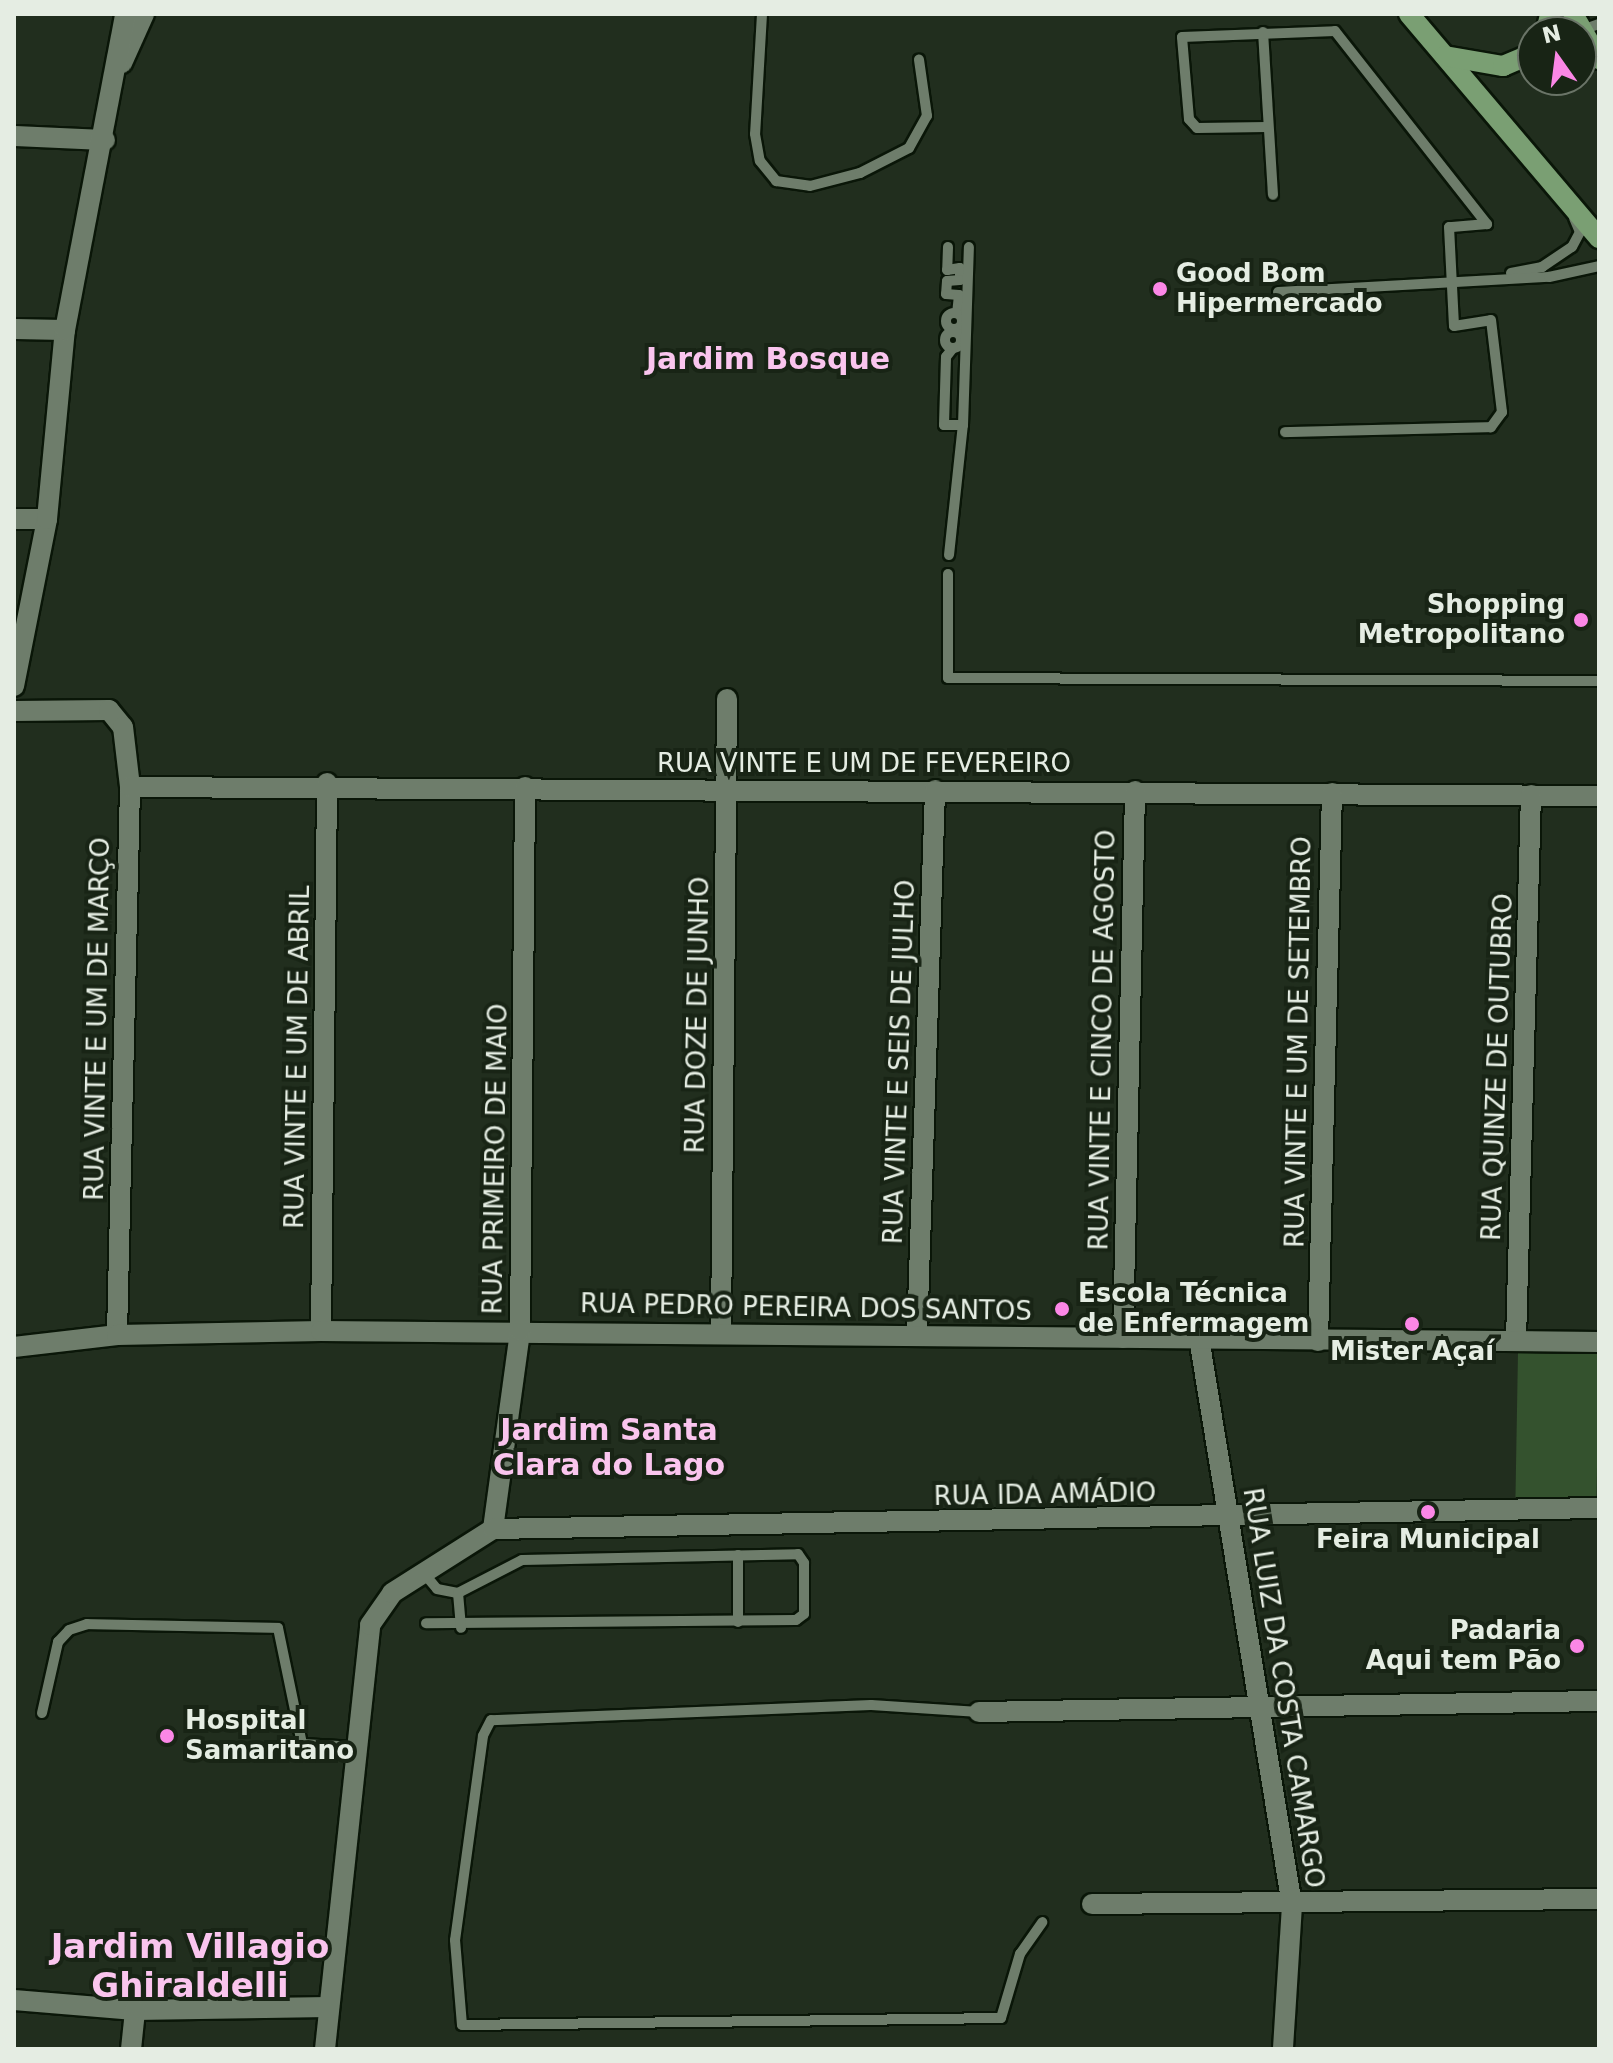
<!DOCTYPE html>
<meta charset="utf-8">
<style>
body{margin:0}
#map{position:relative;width:1613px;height:2063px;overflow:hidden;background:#212e1e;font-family:"DejaVu Sans",sans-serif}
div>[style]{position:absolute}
.green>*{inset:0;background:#34522e;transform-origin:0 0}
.roads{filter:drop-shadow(2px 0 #0a1608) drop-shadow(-2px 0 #0a1608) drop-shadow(0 2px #0a1608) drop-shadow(0 -2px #0a1608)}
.lane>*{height:10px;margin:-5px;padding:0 5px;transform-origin:5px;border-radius:5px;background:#6e7d6b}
.lane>.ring{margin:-5px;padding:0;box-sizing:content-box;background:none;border:10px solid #6e7d6b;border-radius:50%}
.street>*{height:20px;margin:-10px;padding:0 10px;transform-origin:10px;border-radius:10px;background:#6e7d6b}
.secondary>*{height:20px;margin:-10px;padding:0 10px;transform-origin:10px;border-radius:10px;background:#6e7d6b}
.primary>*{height:20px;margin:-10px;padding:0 10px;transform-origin:10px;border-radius:10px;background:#7a9f73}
.dots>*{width:22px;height:22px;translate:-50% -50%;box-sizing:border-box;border:4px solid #182415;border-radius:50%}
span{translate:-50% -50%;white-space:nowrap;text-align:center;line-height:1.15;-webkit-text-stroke:8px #182415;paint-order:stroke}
.poi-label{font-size:26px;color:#e5ede3;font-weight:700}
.left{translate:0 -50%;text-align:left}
.right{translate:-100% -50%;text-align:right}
.street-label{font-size:26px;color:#e5ede3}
.quarter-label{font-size:30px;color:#fac5ee;font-weight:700}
.district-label{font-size:34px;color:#fac5ee;font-weight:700}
.frame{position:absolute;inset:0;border:16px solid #e5ede3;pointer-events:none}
.north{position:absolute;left:1517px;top:16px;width:80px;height:80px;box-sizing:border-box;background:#182415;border:2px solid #6a7467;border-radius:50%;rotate:346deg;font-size:22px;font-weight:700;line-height:32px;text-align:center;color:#e5ede3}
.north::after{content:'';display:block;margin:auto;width:28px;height:36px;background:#fb87e6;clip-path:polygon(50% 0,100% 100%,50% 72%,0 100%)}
</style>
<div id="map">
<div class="green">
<i style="left:1518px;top:1352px;width:81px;height:145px;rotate:1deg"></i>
</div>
<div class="roads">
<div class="lane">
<i style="left:762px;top:14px;width:120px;rotate:93.3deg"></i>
<i style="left:755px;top:134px;width:27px;rotate:80deg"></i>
<i style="left:760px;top:161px;width:26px;rotate:51deg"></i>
<i style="left:776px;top:181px;width:34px;rotate:8deg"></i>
<i style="left:810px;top:186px;width:52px;rotate:-14.6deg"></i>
<i style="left:860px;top:173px;width:55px;rotate:-27deg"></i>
<i style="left:909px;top:148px;width:37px;rotate:-61deg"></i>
<i style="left:927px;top:116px;width:57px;rotate:-98.1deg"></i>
<i style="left:1585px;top:29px;width:15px;rotate:-20deg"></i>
<i style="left:1263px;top:32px;width:163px;rotate:86.5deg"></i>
<i style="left:1267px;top:127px;width:70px;rotate:179.2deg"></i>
<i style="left:1197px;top:128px;width:12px;rotate:-132deg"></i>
<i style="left:1189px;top:119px;width:82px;rotate:-94.9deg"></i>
<i style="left:1182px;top:37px;width:153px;rotate:-2.2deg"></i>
<i style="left:1335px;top:31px;width:246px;rotate:51.8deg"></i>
<i style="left:1487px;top:224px;width:38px;rotate:175deg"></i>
<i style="left:1449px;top:227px;width:99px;rotate:87.1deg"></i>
<i style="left:1454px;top:326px;width:37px;rotate:-9deg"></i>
<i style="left:1491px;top:320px;width:93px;rotate:83.2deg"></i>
<i style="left:1502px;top:412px;width:19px;rotate:126deg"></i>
<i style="left:1491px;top:427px;width:206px;rotate:178.6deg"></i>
<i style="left:948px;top:247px;width:23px;rotate:92deg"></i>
<i style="left:947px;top:270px;width:13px;rotate:-9deg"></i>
<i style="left:960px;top:268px;width:12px;rotate:90deg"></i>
<i style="left:960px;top:280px;width:13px;rotate:176deg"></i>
<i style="left:947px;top:281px;width:13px;rotate:94deg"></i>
<i style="left:946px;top:294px;width:13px;rotate:4deg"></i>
<i style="left:959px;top:295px;width:18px;rotate:96deg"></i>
<i style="left:1511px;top:273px;width:32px;rotate:-11deg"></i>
<i style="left:1542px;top:267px;width:36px;rotate:-34deg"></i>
<i style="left:1572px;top:247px;width:17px;rotate:-62deg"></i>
<i style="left:1580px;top:232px;width:15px;rotate:-113deg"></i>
<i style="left:1278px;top:292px;width:271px;rotate:-3.2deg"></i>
<i style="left:1549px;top:277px;width:51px;rotate:-12.4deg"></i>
<i class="ring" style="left:946px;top:313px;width:6px;height:6px"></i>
<i class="ring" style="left:945px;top:332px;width:6px;height:6px"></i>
<i style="left:953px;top:348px;width:11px;rotate:128deg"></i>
<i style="left:946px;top:357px;width:68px;rotate:91.7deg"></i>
<i style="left:944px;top:425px;width:19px"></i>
<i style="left:963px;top:425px;width:178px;rotate:-88.1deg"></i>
<i style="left:949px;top:555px;width:131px;rotate:-83.9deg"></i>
<i style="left:948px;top:574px;width:104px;rotate:90deg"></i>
<i style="left:948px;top:678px;width:651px;rotate:0.26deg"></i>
<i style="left:422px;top:1571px;width:23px;rotate:50deg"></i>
<i style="left:437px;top:1589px;width:21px;rotate:11deg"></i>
<i style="left:458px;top:1593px;width:72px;rotate:-27.3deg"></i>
<i style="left:522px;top:1560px;width:276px;rotate:-1.2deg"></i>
<i style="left:798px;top:1554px;width:11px;rotate:56deg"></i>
<i style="left:804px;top:1563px;width:51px;rotate:90deg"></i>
<i style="left:804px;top:1614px;width:10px;rotate:143deg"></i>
<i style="left:796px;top:1620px;width:370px;rotate:179.5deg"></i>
<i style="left:458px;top:1593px;width:35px;rotate:85deg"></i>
<i style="left:738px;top:1622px;width:67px;rotate:-90deg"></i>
<i style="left:979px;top:1712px;width:108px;rotate:-176.3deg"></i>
<i style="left:871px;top:1705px;width:380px;rotate:177.7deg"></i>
<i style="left:491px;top:1720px;width:18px;rotate:117deg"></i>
<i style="left:483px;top:1736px;width:206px;rotate:97.8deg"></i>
<i style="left:455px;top:1940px;width:85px;rotate:85.3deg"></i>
<i style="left:462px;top:2025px;width:539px;rotate:-0.74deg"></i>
<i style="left:1001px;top:2018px;width:67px;rotate:-73.5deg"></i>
<i style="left:1020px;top:1954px;width:39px;rotate:-55deg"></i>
<i style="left:42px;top:1713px;width:73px;rotate:-77.3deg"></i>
<i style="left:58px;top:1642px;width:16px;rotate:-47deg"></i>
<i style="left:69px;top:1630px;width:19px;rotate:-18deg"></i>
<i style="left:87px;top:1624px;width:191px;rotate:1.2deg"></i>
<i style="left:278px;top:1628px;width:118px;rotate:78.3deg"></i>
<i style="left:302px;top:1744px;width:56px;rotate:3.1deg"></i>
</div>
<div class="street">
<i style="left:14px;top:136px;width:91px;rotate:2.5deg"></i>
<i style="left:14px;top:329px;width:51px;rotate:1.1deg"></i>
<i style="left:14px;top:519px;width:33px"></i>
<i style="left:14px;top:711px;width:95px;rotate:-0.6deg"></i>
<i style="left:109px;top:710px;width:22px;rotate:51deg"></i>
<i style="left:123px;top:727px;width:60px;rotate:83.3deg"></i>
<i style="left:130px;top:787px;width:548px;rotate:91.36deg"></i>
<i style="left:130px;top:787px;width:1469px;rotate:0.35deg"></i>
<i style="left:321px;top:1331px;width:548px;rotate:-89.37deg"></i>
<i style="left:721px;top:1332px;width:633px;rotate:-89.46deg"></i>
<i style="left:917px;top:1336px;width:546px;rotate:-88.11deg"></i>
<i style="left:1123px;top:1338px;width:547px;rotate:-88.74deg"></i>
<i style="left:1199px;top:1338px;width:575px;rotate:80.69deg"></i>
<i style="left:1292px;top:1905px;width:144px;rotate:93.6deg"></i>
<i style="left:1318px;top:1341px;width:548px;rotate:-88.54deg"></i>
<i style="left:1516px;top:1341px;width:546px;rotate:-88.43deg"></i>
<i style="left:14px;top:1347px;width:104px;rotate:-6.6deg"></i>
<i style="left:117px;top:1335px;width:204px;rotate:-1.1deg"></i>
<i style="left:321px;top:1331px;width:1278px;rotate:0.49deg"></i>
<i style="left:493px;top:1529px;width:200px;rotate:-82.2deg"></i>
<i style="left:520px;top:1331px;width:544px;rotate:-89.47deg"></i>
<i style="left:979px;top:1712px;width:620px;rotate:-1.02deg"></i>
<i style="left:1092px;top:1904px;width:507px;rotate:-0.57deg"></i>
<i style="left:14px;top:2000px;width:121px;rotate:4.7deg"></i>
<i style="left:135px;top:2010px;width:194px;rotate:-0.9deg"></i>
<i style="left:131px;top:2049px;width:39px;rotate:-84deg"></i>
<i style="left:325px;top:2049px;width:426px;rotate:-83.9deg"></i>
<i style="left:370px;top:1625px;width:39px;rotate:-55deg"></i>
<i style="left:392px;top:1593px;width:120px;rotate:-32.4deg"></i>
<i style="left:493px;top:1529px;width:1106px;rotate:-1.09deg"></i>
</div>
<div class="secondary">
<i style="left:122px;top:63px;width:54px;rotate:-65.8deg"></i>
<i style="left:14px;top:686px;width:170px;rotate:-78.8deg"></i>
<i style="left:47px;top:519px;width:190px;rotate:-84.6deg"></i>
<i style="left:65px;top:330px;width:322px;rotate:-79.2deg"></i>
</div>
<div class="primary">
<i style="left:1409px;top:14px;width:294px;rotate:49.7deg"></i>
<i style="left:1573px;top:14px;width:52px;rotate:60deg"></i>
<i style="left:1546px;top:32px;width:18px;rotate:-77deg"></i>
<i style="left:1445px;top:56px;width:59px;rotate:9.8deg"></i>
<i style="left:1503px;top:66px;width:33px;rotate:-23deg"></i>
</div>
</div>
<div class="dots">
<i style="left:1160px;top:289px;background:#fb87e6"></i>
<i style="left:1581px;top:620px;background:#fb87e6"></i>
<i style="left:1062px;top:1309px;background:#fb87e6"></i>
<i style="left:1412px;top:1324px;background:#fb87e6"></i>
<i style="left:1428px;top:1512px;background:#fb87e6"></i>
<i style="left:1577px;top:1646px;background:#fb87e6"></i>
<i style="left:167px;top:1736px;background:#fb87e6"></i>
</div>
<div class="poi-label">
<span class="left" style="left:1176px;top:289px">Good Bom<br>Hipermercado</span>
<span class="right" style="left:1565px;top:620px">Shopping<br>Metropolitano</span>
<span class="left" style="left:1078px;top:1309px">Escola Técnica<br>de Enfermagem</span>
<span style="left:1412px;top:1352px">Mister Açaí</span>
<span style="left:1428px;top:1540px">Feira Municipal</span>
<span class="right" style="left:1561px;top:1646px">Padaria<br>Aqui tem Pão</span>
<span class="left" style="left:185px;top:1736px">Hospital<br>Samaritano</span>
</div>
<div class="street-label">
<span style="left:864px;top:764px">RUA VINTE E UM DE FEVEREIRO</span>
<span style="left:698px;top:1015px;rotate:-89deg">RUA DOZE DE JUNHO</span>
<span style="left:98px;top:1019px;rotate:-89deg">RUA VINTE E UM DE MARÇO</span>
<span style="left:1103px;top:1040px;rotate:-89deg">RUA VINTE E CINCO DE AGOSTO</span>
<span style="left:1299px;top:1042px;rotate:-89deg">RUA VINTE E UM DE SETEMBRO</span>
<span style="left:298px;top:1057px;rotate:-89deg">RUA VINTE E UM DE ABRIL</span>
<span style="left:900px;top:1062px;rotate:-88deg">RUA VINTE E SEIS DE JULHO</span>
<span style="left:1498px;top:1067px;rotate:-88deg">RUA QUINZE DE OUTUBRO</span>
<span style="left:496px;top:1159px;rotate:-89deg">RUA PRIMEIRO DE MAIO</span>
<span style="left:806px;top:1308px;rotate:1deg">RUA PEDRO PEREIRA DOS SANTOS</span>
<span style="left:1045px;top:1495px;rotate:-1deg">RUA IDA AMÁDIO</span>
<span style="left:1283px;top:1688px;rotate:81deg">RUA LUIZ DA COSTA CAMARGO</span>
</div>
<div class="quarter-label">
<span style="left:768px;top:359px">Jardim Bosque</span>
<span style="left:609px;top:1447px">Jardim Santa<br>Clara do Lago</span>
</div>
<div class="district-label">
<span style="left:190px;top:1966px">Jardim Villagio<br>Ghiraldelli</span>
</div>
<div class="frame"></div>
<div class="north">N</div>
</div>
